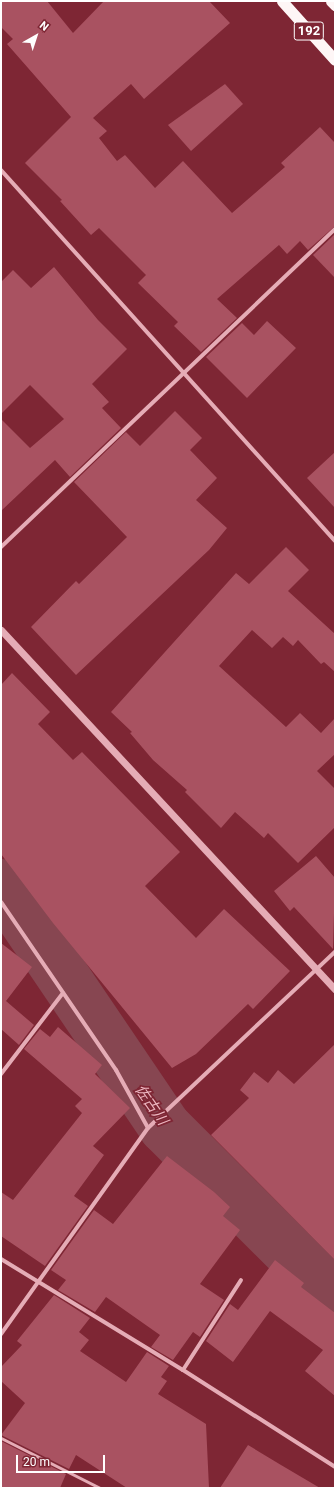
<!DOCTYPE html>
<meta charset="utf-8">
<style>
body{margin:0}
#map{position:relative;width:336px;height:1489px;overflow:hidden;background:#7e2634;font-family:Roboto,"Noto Sans JP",sans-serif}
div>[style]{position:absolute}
.river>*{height:53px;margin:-26.5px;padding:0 26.5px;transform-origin:26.5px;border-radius:26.5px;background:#874651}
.building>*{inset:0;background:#a95261}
.service>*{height:3px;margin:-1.5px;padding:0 1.5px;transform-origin:1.5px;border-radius:1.5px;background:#e5acb6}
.minor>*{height:4px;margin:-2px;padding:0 2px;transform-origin:2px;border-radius:2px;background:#e5acb6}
.tertiary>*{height:7px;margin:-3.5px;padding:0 3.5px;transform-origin:3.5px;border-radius:3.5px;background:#e5acb6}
.trunk>*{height:11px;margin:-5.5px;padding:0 5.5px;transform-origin:5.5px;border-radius:5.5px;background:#fef6f6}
span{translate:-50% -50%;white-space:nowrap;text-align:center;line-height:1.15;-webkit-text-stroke:3.5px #7e2634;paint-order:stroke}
.shield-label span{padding:1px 3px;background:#7e2634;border:1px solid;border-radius:3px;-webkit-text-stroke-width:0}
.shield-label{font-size:13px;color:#fff;font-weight:700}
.water-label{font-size:15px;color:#edb7c1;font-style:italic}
.frame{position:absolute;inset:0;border:2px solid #fff;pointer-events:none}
.north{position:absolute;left:16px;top:16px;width:40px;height:40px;-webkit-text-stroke:3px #7e2634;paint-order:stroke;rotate:39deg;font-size:11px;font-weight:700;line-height:16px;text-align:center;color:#fff}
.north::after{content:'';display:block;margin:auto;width:14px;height:18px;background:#fff;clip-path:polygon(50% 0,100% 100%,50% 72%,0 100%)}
.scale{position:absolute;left:16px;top:1455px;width:89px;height:18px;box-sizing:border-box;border:2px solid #fff;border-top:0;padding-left:5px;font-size:12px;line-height:14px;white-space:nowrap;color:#fff;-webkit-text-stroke:3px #7e2634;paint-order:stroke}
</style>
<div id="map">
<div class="river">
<i style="left:1px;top:885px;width:292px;rotate:55.9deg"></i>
<i style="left:165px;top:1127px;width:240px;rotate:45deg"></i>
</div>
<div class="building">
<i style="clip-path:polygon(1px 1px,47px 1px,73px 33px,104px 1px,209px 1px,230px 23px,144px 99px,131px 84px,93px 118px,107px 131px,99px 138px,117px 161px,125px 155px,155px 188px,183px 161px,232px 213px,285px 167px,281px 163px,320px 127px,335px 143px,335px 226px,308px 250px,300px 241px,287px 254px,279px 245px,217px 299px,237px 318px,201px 352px,174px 326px,178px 322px,138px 283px,146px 275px,99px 228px,91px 235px,60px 201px,62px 200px,25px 163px,71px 117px,7px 44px,13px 39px,1px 27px)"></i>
<i style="clip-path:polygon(225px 84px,243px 104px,191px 151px,168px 125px)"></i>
<i style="clip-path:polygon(335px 234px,335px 278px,313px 255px)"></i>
<i style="clip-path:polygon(54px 267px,98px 320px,127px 349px,92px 384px,109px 402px,102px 408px,121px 428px,70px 477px,55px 460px,1px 511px,1px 419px,30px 448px,64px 419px,30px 385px,1px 414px,1px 282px,13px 270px,31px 288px)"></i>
<i style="clip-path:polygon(267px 321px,296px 348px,247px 398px,206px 357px,242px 323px,254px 335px)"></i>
<i style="clip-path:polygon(175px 411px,202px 438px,190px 450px,217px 478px,196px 500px,227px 528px,209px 550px,76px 675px,31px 627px,76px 581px,79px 584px,127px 537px,74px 482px,126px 432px,140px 446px)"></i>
<i style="clip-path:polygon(335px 452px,335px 508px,307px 478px)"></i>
<i style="clip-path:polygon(286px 547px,309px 570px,288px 591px,335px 634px,335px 672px,324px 662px,321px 664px,298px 640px,293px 646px,283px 637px,272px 648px,252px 630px,219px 666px,286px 727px,300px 713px,321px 733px,335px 718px,335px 754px,317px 771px,335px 789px,335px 827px,298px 863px,268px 833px,264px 838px,235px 812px,221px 828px,185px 792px,187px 790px,153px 760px,130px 733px,132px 732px,111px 712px,236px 573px,249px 584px)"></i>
<i style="clip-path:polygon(12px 673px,50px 712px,38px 724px,73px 760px,82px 752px,180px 852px,145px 886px,196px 938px,224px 909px,290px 971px,253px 1009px,248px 1004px,196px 1054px,172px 1068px,53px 923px,1px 854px,1px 685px)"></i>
<i style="clip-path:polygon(316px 856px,335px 878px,333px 949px,294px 907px,290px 911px,274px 891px)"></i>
<i style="clip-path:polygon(1px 943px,32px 967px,6px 1001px,34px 1025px,19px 1045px,1px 1029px)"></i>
<i style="clip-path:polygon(58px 1027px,102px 1065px,95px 1074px,130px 1108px,93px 1146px,104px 1155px,74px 1196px,88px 1206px,45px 1266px,1px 1236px,1px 1192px,13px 1200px,82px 1113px,75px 1106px,82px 1099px,24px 1049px,40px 1029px,50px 1037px)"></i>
<i style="clip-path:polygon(335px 1044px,335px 1260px,211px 1135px,249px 1098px,240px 1090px,254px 1072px,268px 1083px,278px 1070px,294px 1084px)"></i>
<i style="clip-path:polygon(167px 1156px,214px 1192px,230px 1207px,223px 1216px,240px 1230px,200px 1284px,224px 1300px,200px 1337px,193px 1332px,173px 1360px,151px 1347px,160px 1335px,106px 1297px,95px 1312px,58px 1290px,66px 1280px,51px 1270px,94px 1210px,113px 1224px)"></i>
<i style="clip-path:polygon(275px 1260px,304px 1283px,301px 1287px,335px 1313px,335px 1396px,305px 1371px,323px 1350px,270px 1311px,233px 1362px,206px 1341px,230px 1304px,238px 1310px)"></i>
<i style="clip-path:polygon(54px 1295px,90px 1318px,79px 1332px,89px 1340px,80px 1351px,126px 1382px,147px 1352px,169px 1366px,161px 1377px,167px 1381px,158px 1394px,206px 1424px,209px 1488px,127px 1488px,76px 1455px,69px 1469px,1px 1435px,25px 1403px,1px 1381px,1px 1367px,22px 1345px,17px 1341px)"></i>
<i style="clip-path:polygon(1px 1441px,66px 1474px,60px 1488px,1px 1488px)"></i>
<i style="clip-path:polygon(248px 1445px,281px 1465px,320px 1488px,220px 1488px)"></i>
</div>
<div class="service">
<i style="left:1px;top:1438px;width:111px;rotate:26.8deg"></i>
</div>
<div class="minor">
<i style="left:1px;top:170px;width:499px;rotate:48deg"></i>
<i style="left:1px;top:547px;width:461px;rotate:-43.6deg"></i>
<i style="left:1px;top:902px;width:204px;rotate:55.6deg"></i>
<i style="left:116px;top:1070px;width:66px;rotate:61.1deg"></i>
<i style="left:1px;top:1074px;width:102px;rotate:-52.6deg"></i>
<i style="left:1px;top:1259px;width:213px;rotate:31.4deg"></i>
<i style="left:183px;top:1370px;width:180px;rotate:32.5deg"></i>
<i style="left:1px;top:1334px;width:253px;rotate:-54.5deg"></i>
<i style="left:148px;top:1128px;width:257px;rotate:-43.3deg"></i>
<i style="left:183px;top:1370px;width:107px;rotate:-57.2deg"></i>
</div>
<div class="tertiary">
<i style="left:1px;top:630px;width:491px;rotate:47.1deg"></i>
</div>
<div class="trunk">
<i style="left:282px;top:1px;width:79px;rotate:48.1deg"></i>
<i style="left:331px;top:1px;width:6px;rotate:45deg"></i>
</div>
<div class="shield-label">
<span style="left:309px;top:31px">192</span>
</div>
<div class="water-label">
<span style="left:151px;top:1105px;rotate:55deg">佐古川</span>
</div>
<div class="frame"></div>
<div class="north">N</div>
<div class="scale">20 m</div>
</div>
